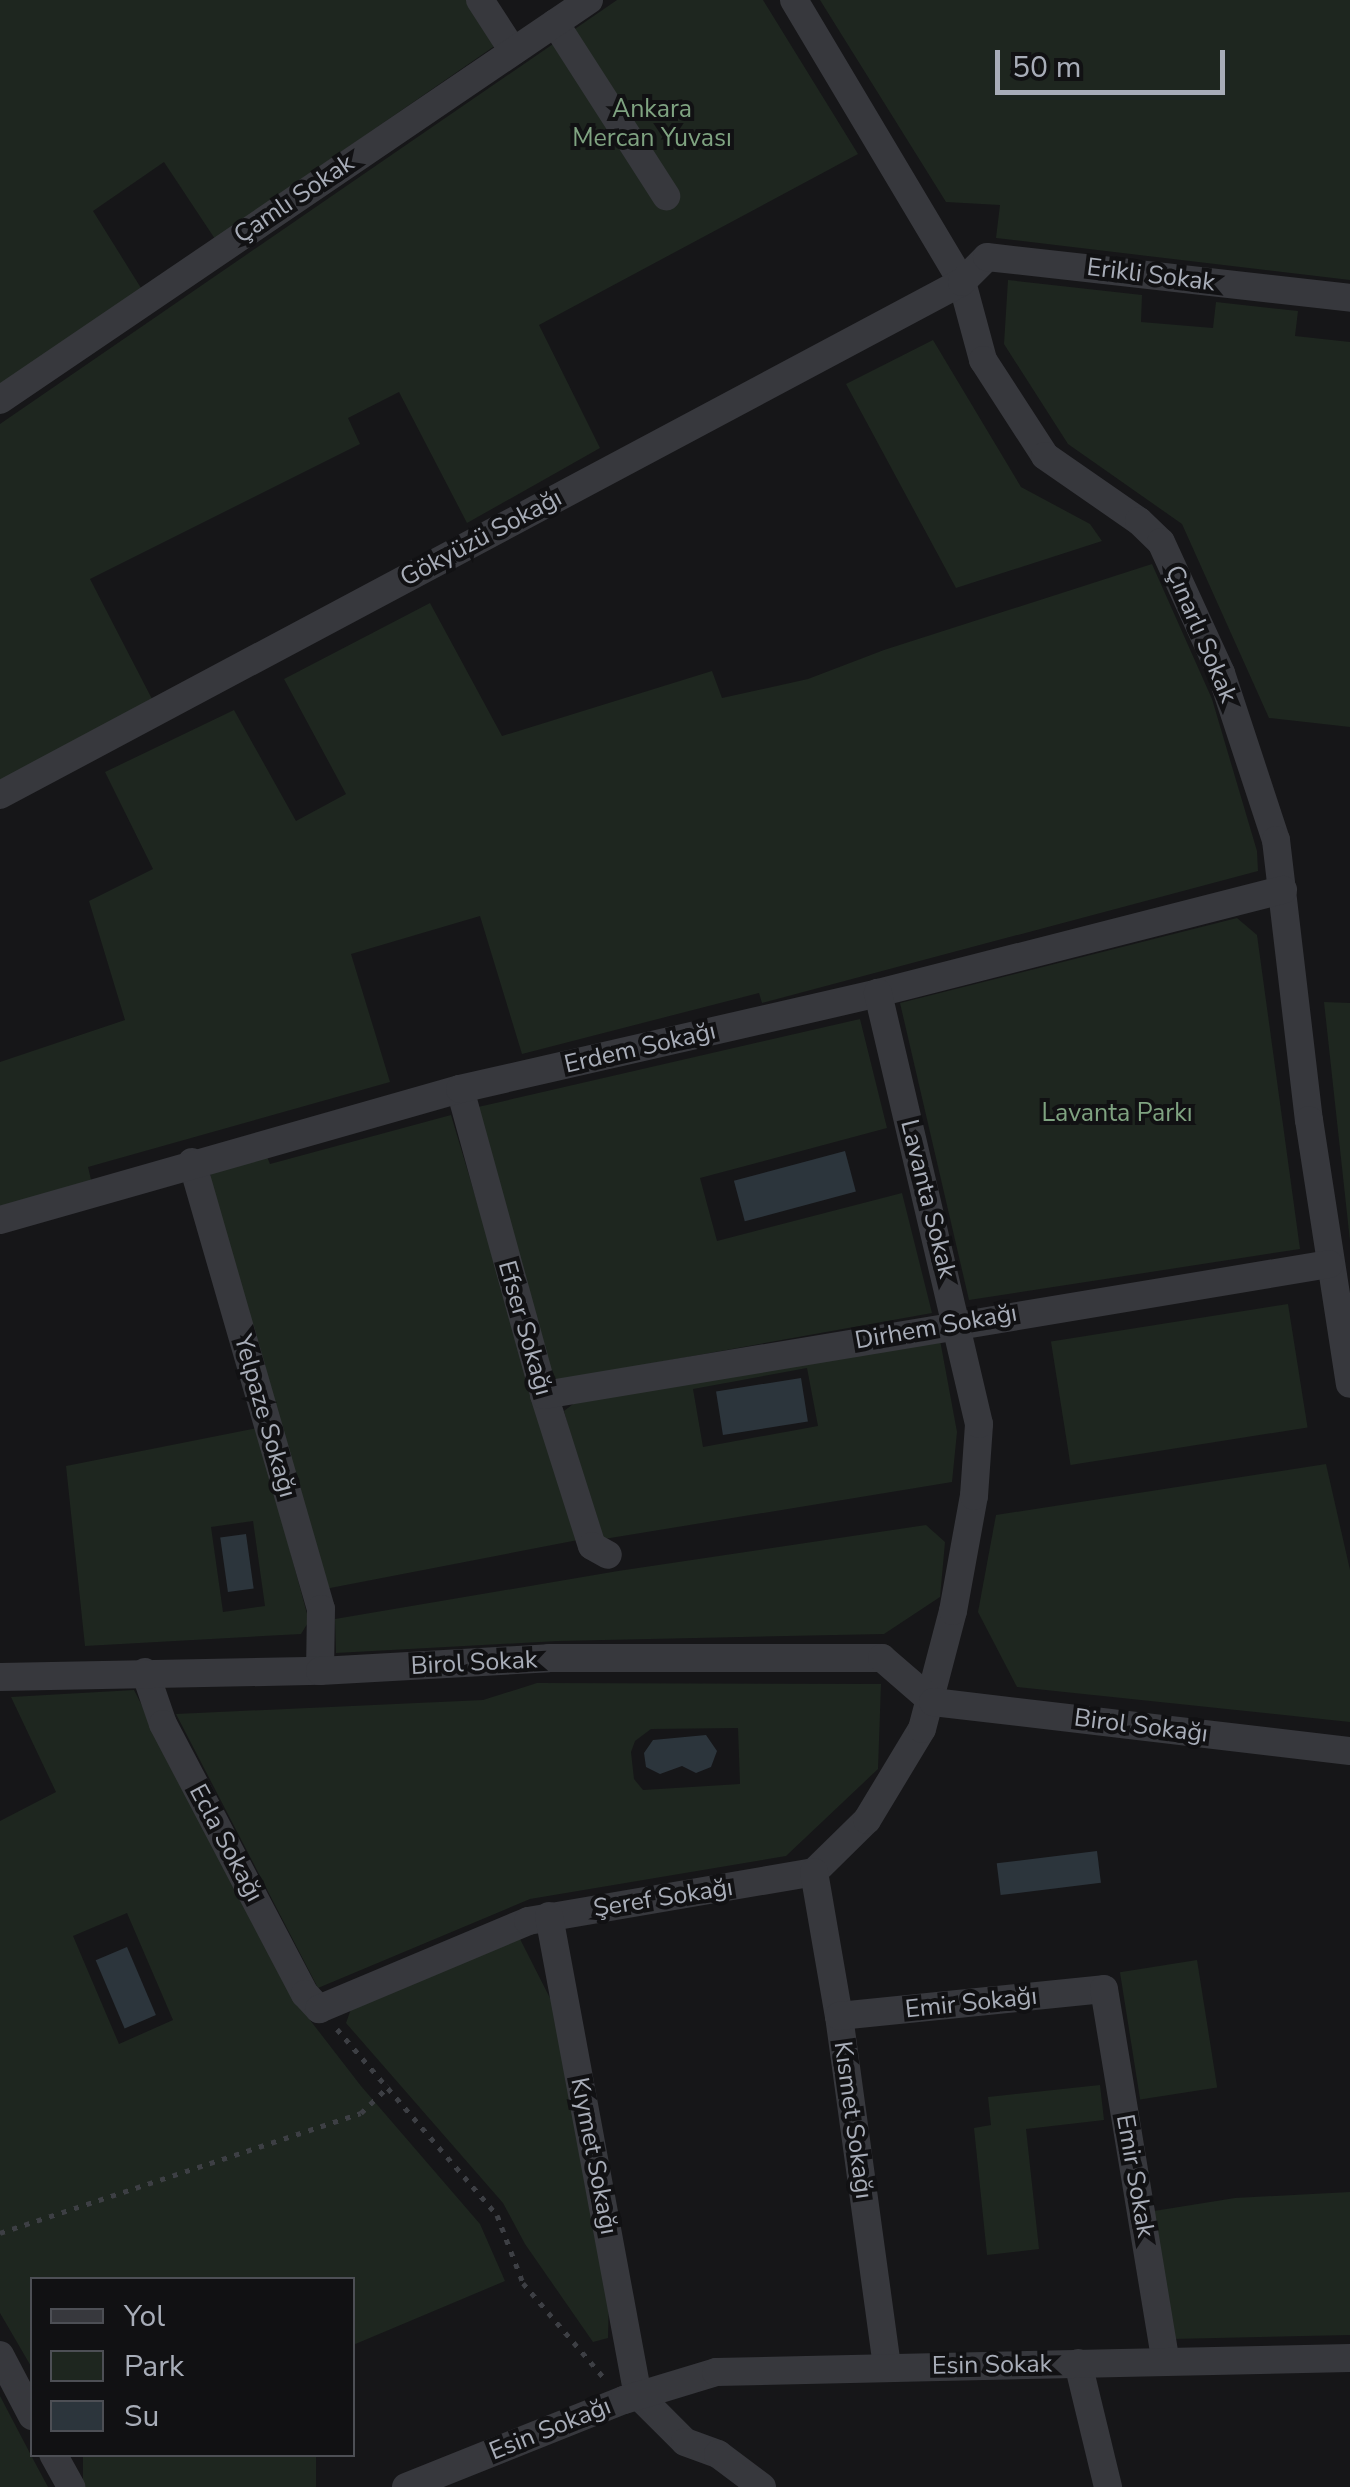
<!DOCTYPE html>
<meta charset="utf-8">
<style>
body{margin:0}
#map{position:relative;width:1350px;height:2487px;overflow:hidden;background:#161618;font-family:"Nunito Sans",sans-serif}
div>[style]{position:absolute}
.green>*{inset:0;background:#1e261f;transform-origin:0 0}
.water>*{inset:0;background:#2c353c;transform-origin:0 0}
.path>*{height:5px;margin-top:-2.5px;transform-origin:0;background:repeating-linear-gradient(90deg,#3d3f44 0 5px,transparent 0 13px)}
.minor>*{height:28px;margin:-14px;padding:0 14px;transform-origin:14px;border-radius:14px;background:#37383d}
span{translate:-50% -50%;white-space:nowrap;text-align:center;line-height:1.15;-webkit-text-stroke:8px #111113;paint-order:stroke}
.park-label{font-size:25px;color:#7fa381}
.street-label{font-size:25px;color:#a8adb8}
.legend{position:absolute;left:30px;top:2277px;width:325px;height:180px;box-sizing:border-box;background:#111113;border:2px solid #4d4f55;margin:0;padding:12px 18px;list-style:none;font-size:30px;color:#a8adb8}
.legend li{display:flex;align-items:center;gap:20px;height:50px}
.legend b{width:50px;border:2px solid #4d4f55}
.scale{position:absolute;left:995px;top:50px;width:230px;height:45px;box-sizing:border-box;border:5px solid #a8adb8;border-top:0;padding-left:12px;font-size:30px;line-height:35px;white-space:nowrap;color:#a8adb8;-webkit-text-stroke:8px #111113;paint-order:stroke}
</style>
<div id="map">
<div class="green">
<i style="clip-path:polygon(0 0,471px 0,499px 43px,215px 239px,164px 162px,93px 211px,141px 288px,0 386px)"></i>
<i style="clip-path:polygon(617px 0,763px 0,858px 154px,539px 325px,600px 448px,467px 523px,399px 392px,348px 418px,360px 444px,90px 579px,152px 699px,0 782px,0 424px)"></i>
<i style="clip-path:polygon(820px 0,1350px 0,1350px 280px,996px 238px,1000px 205px,946px 202px)"></i>
<i style="clip-path:polygon(1008px 280px,1142px 295px,1141px 322px,1213px 328px,1216px 302px,1298px 311px,1295px 336px,1350px 342px,1350px 727px,1269px 718px,1182px 524px,1068px 444px,1004px 344px)"></i>
<i style="clip-path:polygon(933px 340px,1021px 487px,1090px 524px,1102px 541px,956px 588px,846px 384px)"></i>
<i style="clip-path:polygon(1152px 564px,1212px 699px,1257px 851px,1258px 871px,762px 1003px,759px 993px,522px 1054px,480px 916px,351px 954px,390px 1082px,88px 1167px,92px 1184px,0 1210px,0 1062px,125px 1020px,89px 901px,153px 869px,105px 772px,234px 710px,296px 821px,346px 794px,284px 679px,430px 603px,502px 736px,712px 671px,722px 698px,808px 679px,884px 650px)"></i>
<i style="clip-path:polygon(1237px 918px,1257px 935px,1300px 1249px,969px 1300px,900px 1003px)"></i>
<i style="clip-path:polygon(1324px 1002px,1350px 1003px,1350px 1241px)"></i>
<i style="clip-path:polygon(860px 1019px,887px 1128px,700px 1178px,717px 1241px,902px 1193px,932px 1313px,554px 1381px,478px 1107px)"></i>
<i style="clip-path:polygon(451px 1115px,578px 1540px,325px 1589px,208px 1181px,215px 1166px,265px 1152px,270px 1164px)"></i>
<i style="left:1288px;top:1304px;width:125px;height:240px;rotate:81deg"></i>
<i style="clip-path:polygon(evenodd,940px 1340px,957px 1432px,952px 1482px,598px 1540px,564px 1411px,577px 1401px,940px 1340px,807px 1368px,818px 1426px,703px 1447px,693px 1389px,807px 1368px)"></i>
<i style="clip-path:polygon(evenodd,257px 1428px,309px 1621px,301px 1634px,85px 1646px,66px 1466px,257px 1428px,253px 1521px,265px 1606px,223px 1612px,211px 1527px,253px 1521px)"></i>
<i style="clip-path:polygon(1326px 1464px,1350px 1570px,1350px 1722px,1017px 1687px,978px 1612px,996px 1515px)"></i>
<i style="clip-path:polygon(926px 1525px,945px 1542px,940px 1597px,884px 1634px,558px 1641px,336px 1653px,335px 1619px,618px 1571px)"></i>
<i style="clip-path:polygon(evenodd,537px 1683px,881px 1684px,878px 1769px,786px 1856px,530px 1899px,318px 1988px,176px 1714px,483px 1700px,537px 1683px,738px 1728px,740px 1784px,643px 1790px,634px 1779px,631px 1752px,635px 1741px,651px 1729px,738px 1728px)"></i>
<i style="clip-path:polygon(evenodd,134px 1690px,293px 1998px,361px 2086px,480px 2224px,505px 2281px,353px 2345px,352px 2280px,32px 2280px,32px 2368px,0 2313px,0 1821px,56px 1792px,11px 1697px,134px 1690px,127px 1913px,173px 2020px,119px 2044px,73px 1936px,127px 1913px)"></i>
<i style="clip-path:polygon(520px 1939px,553px 2004px,609px 2296px,608px 2338px,593px 2342px,525px 2244px,503px 2203px,346px 2023px,351px 2009px)"></i>
<i style="left:1197px;top:1960px;width:129px;height:78px;rotate:81deg"></i>
<i style="clip-path:polygon(1100px 2085px,1104px 2120px,1026px 2129px,1039px 2249px,987px 2255px,974px 2128px,991px 2125px,988px 2097px)"></i>
<i style="clip-path:polygon(1350px 2192px,1350px 2335px,1172px 2339px,1154px 2211px,1235px 2198px)"></i>
<i style="clip-path:polygon(0 2396px,33px 2459px,48px 2487px,0 2487px)"></i>
<i style="left:83px;top:2455px;width:233px;height:37px"></i>
</div>
<div class="water">
<i style="left:845px;top:1151px;width:42px;height:115px;rotate:75deg"></i>
<i style="left:801px;top:1378px;width:44px;height:86px;rotate:81deg"></i>
<i style="left:246px;top:1534px;width:55px;height:26px;rotate:82deg"></i>
<i style="clip-path:polygon(706px 1735px,717px 1751px,711px 1767px,696px 1773px,682px 1766px,660px 1774px,646px 1767px,644px 1753px,653px 1740px)"></i>
<i style="left:1097px;top:1851px;width:32px;height:101px;rotate:83deg"></i>
<i style="left:127px;top:1947px;width:74px;height:34px;rotate:67deg"></i>
</div>
<div class="path">
<i style="left:337px;top:2029px;width:245px;rotate:49.3deg"></i>
<i style="left:497px;top:2215px;width:73px;rotate:69.1deg"></i>
<i style="left:523px;top:2283px;width:126px;rotate:49.5deg"></i>
<i style="left:0;top:2233px;width:380px;rotate:-18.4deg"></i>
<i style="left:361px;top:2113px;width:39px;rotate:-44deg"></i>
</div>
<div class="minor">
<i style="left:480px;top:0;width:61px;rotate:57.1deg"></i>
<i style="left:794px;top:0;width:328px;rotate:59.2deg"></i>
<i style="left:962px;top:282px;width:81px;rotate:74.9deg"></i>
<i style="left:983px;top:360px;width:114px;rotate:57.1deg"></i>
<i style="left:1045px;top:456px;width:114px;rotate:34.7deg"></i>
<i style="left:1139px;top:521px;width:30px;rotate:44deg"></i>
<i style="left:1161px;top:542px;width:144px;rotate:65.4deg"></i>
<i style="left:1221px;top:673px;width:176px;rotate:71.8deg"></i>
<i style="left:1276px;top:840px;width:282px;rotate:83.3deg"></i>
<i style="left:1309px;top:1120px;width:267px;rotate:81.2deg"></i>
<i style="left:555px;top:23px;width:206px;rotate:57.3deg"></i>
<i style="left:0;top:400px;width:712px;rotate:-34.18deg"></i>
<i style="left:0;top:795px;width:1090px;rotate:-28.07deg"></i>
<i style="left:962px;top:282px;width:35px;rotate:-45deg"></i>
<i style="left:987px;top:257px;width:365px;rotate:6.4deg"></i>
<i style="left:460px;top:1089px;width:317px;rotate:74.6deg"></i>
<i style="left:544px;top:1395px;width:158px;rotate:72.4deg"></i>
<i style="left:592px;top:1546px;width:18px;rotate:29deg"></i>
<i style="left:192px;top:1162px;width:465px;rotate:73.9deg"></i>
<i style="left:321px;top:1609px;width:62px;rotate:90.9deg"></i>
<i style="left:0;top:1220px;width:478px;rotate:-15.9deg"></i>
<i style="left:460px;top:1089px;width:429px;rotate:-12.9deg"></i>
<i style="left:878px;top:993px;width:418px;rotate:-14.3deg"></i>
<i style="left:544px;top:1395px;width:796px;rotate:-9.47deg"></i>
<i style="left:145px;top:1672px;width:55px;rotate:70.9deg"></i>
<i style="left:163px;top:1724px;width:305px;rotate:62.3deg"></i>
<i style="left:305px;top:1994px;width:21px;rotate:47deg"></i>
<i style="left:319px;top:2009px;width:227px;rotate:-22.8deg"></i>
<i style="left:528px;top:1921px;width:290px;rotate:-9.7deg"></i>
<i style="left:814px;top:1872px;width:74px;rotate:-44.5deg"></i>
<i style="left:867px;top:1820px;width:106px;rotate:-58.9deg"></i>
<i style="left:922px;top:1729px;width:122px;rotate:-75.3deg"></i>
<i style="left:953px;top:1611px;width:117px;rotate:-79.7deg"></i>
<i style="left:974px;top:1496px;width:72px;rotate:-86deg"></i>
<i style="left:979px;top:1424px;width:443px;rotate:-103.2deg"></i>
<i style="left:0;top:1677px;width:320px;rotate:-1.1deg"></i>
<i style="left:320px;top:1671px;width:229px;rotate:-3.2deg"></i>
<i style="left:549px;top:1658px;width:333px"></i>
<i style="left:882px;top:1658px;width:67px;rotate:40.8deg"></i>
<i style="left:933px;top:1702px;width:420px;rotate:6.7deg"></i>
<i style="left:814px;top:1872px;width:146px;rotate:80.2deg"></i>
<i style="left:839px;top:2016px;width:355px;rotate:82.2deg"></i>
<i style="left:549px;top:1916px;width:487px;rotate:79.5deg"></i>
<i style="left:839px;top:2016px;width:266px;rotate:-5.8deg"></i>
<i style="left:1104px;top:1989px;width:378px;rotate:80.6deg"></i>
<i style="left:0;top:2355px;width:69px;rotate:62.3deg"></i>
<i style="left:1078px;top:2363px;width:128px;rotate:76.4deg"></i>
<i style="left:638px;top:2395px;width:66px;rotate:45deg"></i>
<i style="left:685px;top:2442px;width:35px;rotate:20deg"></i>
<i style="left:718px;top:2454px;width:55px;rotate:36.9deg"></i>
<i style="left:53px;top:2454px;width:38px;rotate:61deg"></i>
<i style="left:406px;top:2487px;width:235px;rotate:-21.8deg"></i>
<i style="left:624px;top:2400px;width:96px;rotate:-16.9deg"></i>
<i style="left:716px;top:2372px;width:634px;rotate:-1.27deg"></i>
</div>
<div class="park-label">
<span style="left:652px;top:124px">Ankara<br>Mercan Yuvası</span>
<span style="left:1117px;top:1113px">Lavanta Parkı</span>
</div>
<div class="street-label">
<span style="left:294px;top:199px;rotate:-34deg">Çamlı Sokak</span>
<span style="left:1151px;top:275px;rotate:7deg">Erikli Sokak</span>
<span style="left:481px;top:538px;rotate:-28deg">Gökyüzü Sokağı</span>
<span style="left:1201px;top:634px;rotate:67deg">Çınarlı Sokak</span>
<span style="left:640px;top:1048px;rotate:-13deg">Erdem Sokağı</span>
<span style="left:928px;top:1199px;rotate:76deg">Lavanta Sokak</span>
<span style="left:936px;top:1327px;rotate:-10deg">Dirhem Sokağı</span>
<span style="left:525px;top:1328px;rotate:74deg">Efser Sokağı</span>
<span style="left:265px;top:1416px;rotate:74deg">Yelpaze Sokağı</span>
<span style="left:474px;top:1663px;rotate:-3deg">Birol Sokak</span>
<span style="left:1141px;top:1726px;rotate:7deg">Birol Sokağı</span>
<span style="left:226px;top:1843px;rotate:62deg">Ecla Sokağı</span>
<span style="left:663px;top:1898px;rotate:-9deg">Şeref Sokağı</span>
<span style="left:971px;top:2003px;rotate:-6deg">Emir Sokağı</span>
<span style="left:853px;top:2120px;rotate:82deg">Kısmet Sokağı</span>
<span style="left:594px;top:2156px;rotate:79deg">Kıymet Sokağı</span>
<span style="left:1135px;top:2176px;rotate:80deg">Emir Sokak</span>
<span style="left:992px;top:2365px;rotate:-1deg">Esin Sokak</span>
<span style="left:550px;top:2429px;rotate:-22deg">Esin Sokağı</span>
</div>
<ul class="legend">
<li><b style="height:12px;background:#37383d"></b>Yol</li>
<li><b style="height:28px;background:#1e261f"></b>Park</li>
<li><b style="height:28px;background:#2c353c"></b>Su</li>
</ul>
<div class="scale">50 m</div>
</div>
